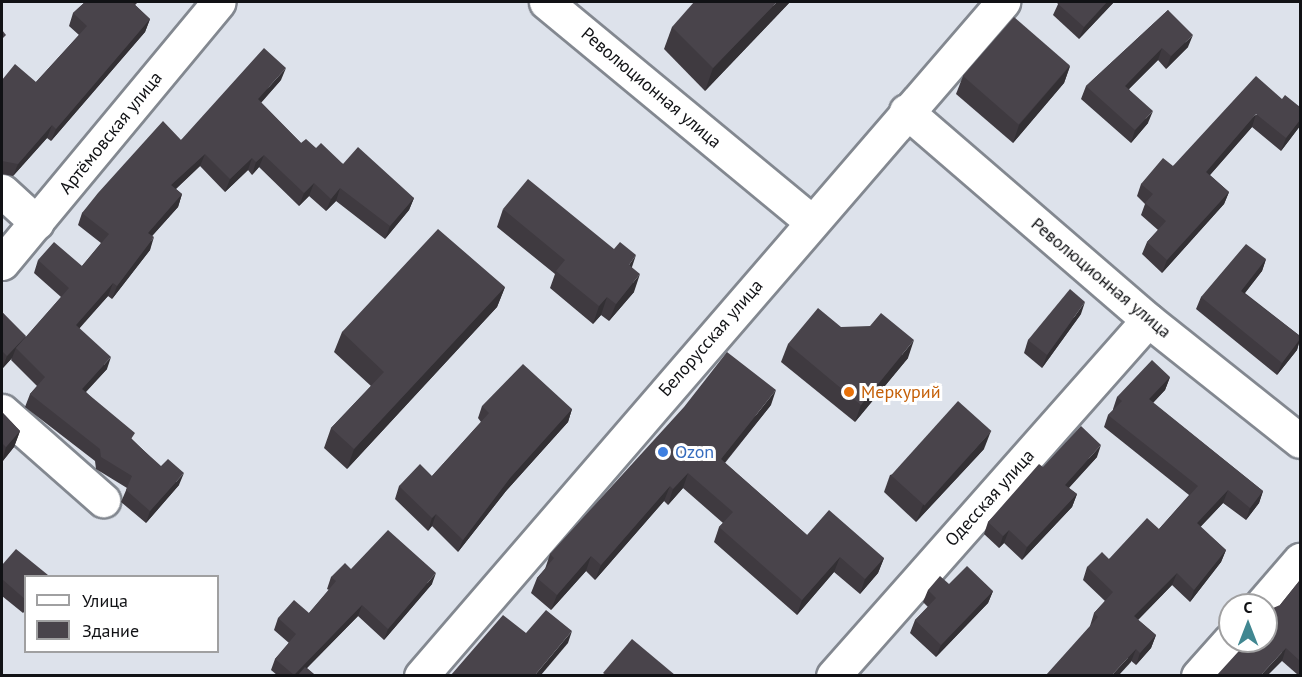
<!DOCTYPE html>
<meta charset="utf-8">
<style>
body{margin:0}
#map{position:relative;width:1302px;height:677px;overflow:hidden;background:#dde2eb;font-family:"PT Sans",sans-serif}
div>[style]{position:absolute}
.roads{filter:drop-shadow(2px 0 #838890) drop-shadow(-2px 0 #838890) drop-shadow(0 2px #838890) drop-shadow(0 -2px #838890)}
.minor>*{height:33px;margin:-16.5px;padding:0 16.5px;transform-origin:16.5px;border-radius:16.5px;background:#fff}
.wall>*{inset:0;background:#3f3a40}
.shaded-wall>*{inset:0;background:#333034}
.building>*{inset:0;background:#49444b;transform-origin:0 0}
.dots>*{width:16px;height:16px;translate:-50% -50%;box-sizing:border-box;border:3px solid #fff;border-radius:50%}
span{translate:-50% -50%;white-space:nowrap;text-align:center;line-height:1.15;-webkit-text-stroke:6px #fff;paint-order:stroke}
.street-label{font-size:18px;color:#111215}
.food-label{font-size:18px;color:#c56008}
.left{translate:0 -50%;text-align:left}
.shop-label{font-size:18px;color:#366cbe}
.frame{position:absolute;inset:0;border:3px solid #111215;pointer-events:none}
.legend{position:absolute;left:24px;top:575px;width:195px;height:78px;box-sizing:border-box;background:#fff;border:2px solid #a0a0a1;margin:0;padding:8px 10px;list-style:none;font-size:18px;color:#111215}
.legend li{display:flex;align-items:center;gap:12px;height:30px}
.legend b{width:30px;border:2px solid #a0a0a1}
.north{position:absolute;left:1218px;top:593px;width:60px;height:60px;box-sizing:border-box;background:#fff;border:2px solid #a0a0a1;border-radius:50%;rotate:0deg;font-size:16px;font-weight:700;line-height:24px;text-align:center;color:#111215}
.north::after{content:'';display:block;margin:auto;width:21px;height:27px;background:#418791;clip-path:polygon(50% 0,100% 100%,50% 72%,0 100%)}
</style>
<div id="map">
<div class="roads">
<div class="minor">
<i style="left:546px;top:2px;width:344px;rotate:39.6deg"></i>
<i style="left:906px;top:111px;width:320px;rotate:40.8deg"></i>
<i style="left:1148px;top:320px;width:194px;rotate:38.5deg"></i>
<i style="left:2px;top:191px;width:47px;rotate:42.4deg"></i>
<i style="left:2px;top:263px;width:339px;rotate:-50.3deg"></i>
<i style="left:2px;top:411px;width:135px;rotate:41.4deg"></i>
<i style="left:1261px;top:605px;width:60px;rotate:-49.1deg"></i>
<i style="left:421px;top:676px;width:891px;rotate:-49.19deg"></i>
<i style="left:833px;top:676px;width:475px;rotate:-48.5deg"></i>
<i style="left:1198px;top:676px;width:48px;rotate:-48.4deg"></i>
</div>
</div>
<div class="wall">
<i style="clip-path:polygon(85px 2px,138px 2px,135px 5px,150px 19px,145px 32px,51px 141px,47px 138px,13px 176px,2px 174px,2px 80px,36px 82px,79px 35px,69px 26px,73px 13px)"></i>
<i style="clip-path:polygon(790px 2px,705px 91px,664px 49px,672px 27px)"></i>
<i style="clip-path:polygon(1059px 2px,1114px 2px,1079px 39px,1053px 15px)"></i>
<i style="clip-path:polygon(1168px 10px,1188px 47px,1166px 69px,1158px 60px,1129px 89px,1148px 123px,1131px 143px,1081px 99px,1086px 86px)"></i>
<i style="clip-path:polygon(1070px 66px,1064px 83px,1013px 143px,956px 94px,963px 76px)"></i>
<i style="clip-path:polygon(281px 80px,261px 103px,301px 143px,316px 148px,343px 164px,414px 198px,409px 210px,385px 239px,336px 201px,326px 211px,309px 196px,299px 206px,259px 167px,252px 175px,248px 170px,225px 192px,200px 166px,176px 189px,182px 194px,178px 207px,152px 236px,150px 250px,112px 299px,108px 296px,79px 328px,107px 369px,86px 392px,133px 440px,179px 485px,146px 523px,121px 502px,127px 488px,96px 469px,95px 461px,25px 407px,30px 394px,37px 386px,11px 360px,12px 358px,2px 369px,2px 312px,26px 337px,61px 297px,34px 273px,38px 260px,82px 266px,101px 243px,78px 225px,82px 213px,181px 140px)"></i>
<i style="clip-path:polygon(1282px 99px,1300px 107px,1300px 126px,1281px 151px,1252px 127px,1210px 175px,1229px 192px,1224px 204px,1162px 273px,1142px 254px,1147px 242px,1158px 230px,1141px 215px,1145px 204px,1137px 196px,1141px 184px,1173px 166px)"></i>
<i style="clip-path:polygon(503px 209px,632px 267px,634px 292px,609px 321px,601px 315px,593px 324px,550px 288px,555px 274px,497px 227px)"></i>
<i style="clip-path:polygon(1266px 259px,1262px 271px,1245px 293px,1300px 336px,1300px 340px,1297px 350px,1277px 375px,1196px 309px,1201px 297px)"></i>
<i style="clip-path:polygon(505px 287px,497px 307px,347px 469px,324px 448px,331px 428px,371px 386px,334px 352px,342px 332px)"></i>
<i style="clip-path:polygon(1081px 314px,1042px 368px,1024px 353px,1028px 340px)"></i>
<i style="clip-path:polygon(841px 327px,908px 358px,855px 422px,781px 362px,788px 344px)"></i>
<i style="clip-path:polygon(1170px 377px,1165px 390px,1153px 403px,1263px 491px,1259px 503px,1246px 520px,1223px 503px,1200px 527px,1226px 550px,1221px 562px,1190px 602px,1172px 585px,1138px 620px,1156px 635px,1151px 648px,1136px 665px,1090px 626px,1094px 613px,1105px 601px,1083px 580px,1087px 567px,1109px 559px,1159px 529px,1189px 495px,1104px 427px,1108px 415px,1113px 410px,1113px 409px,1117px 397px)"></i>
<i style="clip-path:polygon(771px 405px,725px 463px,807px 535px,884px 558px,878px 573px,860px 594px,834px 572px,797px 615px,714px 542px,719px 527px,723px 523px,683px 488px,668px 505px,664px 501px,595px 580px,586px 571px,551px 610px,531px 593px,537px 578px,545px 569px,550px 554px)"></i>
<i style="clip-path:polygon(482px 406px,572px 409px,568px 422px,506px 491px,458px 552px,432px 526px,428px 531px,395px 499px,399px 486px,432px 476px,481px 422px,478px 418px)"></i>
<i style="clip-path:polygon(2px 412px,20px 431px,14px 447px,2px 462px)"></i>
<i style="clip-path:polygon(984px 449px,916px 522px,884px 492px,890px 475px)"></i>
<i style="clip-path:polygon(1097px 457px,1069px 488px,1077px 494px,1072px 507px,1022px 560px,1004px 543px,999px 548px,984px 534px,988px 522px,1043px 467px)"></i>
<i style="clip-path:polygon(2px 565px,26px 576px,26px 610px,23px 613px,2px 596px)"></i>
<i style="clip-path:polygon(351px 569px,432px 584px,384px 640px,358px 616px,307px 668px,315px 675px,277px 675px,271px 670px,275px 659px,289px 643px,274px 630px,278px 618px,309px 613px,329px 590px,327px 589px,331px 577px)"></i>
<i style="clip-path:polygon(1300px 580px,1300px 675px,1298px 675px,1282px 661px,1280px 605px)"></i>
<i style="clip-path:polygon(949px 584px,993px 591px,988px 603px,936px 657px,910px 633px,915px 620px,928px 607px,923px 602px,928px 590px)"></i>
</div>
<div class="shaded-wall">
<i style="clip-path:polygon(777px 2px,790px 2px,705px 91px,713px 68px)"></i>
<i style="clip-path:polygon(1107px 2px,1114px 2px,1079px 39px,1084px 27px)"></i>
<i style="clip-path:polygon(150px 19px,145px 32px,51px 141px,56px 129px)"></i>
<i style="clip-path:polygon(1193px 35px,1188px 47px,1166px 69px,1171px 56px)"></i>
<i style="clip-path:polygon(1162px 48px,1158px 60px,1120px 98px,1125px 86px)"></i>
<i style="clip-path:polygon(1070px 66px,1064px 83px,1013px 143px,1019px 125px)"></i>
<i style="clip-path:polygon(286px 68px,281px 80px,253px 111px,258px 99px)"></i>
<i style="clip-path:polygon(1153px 111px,1148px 123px,1131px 143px,1135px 130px)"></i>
<i style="clip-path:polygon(1256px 114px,1252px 127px,1202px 184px,1206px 172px)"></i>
<i style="clip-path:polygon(1300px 120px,1300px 126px,1281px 151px,1286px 138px)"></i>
<i style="clip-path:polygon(52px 125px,47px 138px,13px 176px,18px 164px)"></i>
<i style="clip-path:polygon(205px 154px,200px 166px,167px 197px,171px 185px)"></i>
<i style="clip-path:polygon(264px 155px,259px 167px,252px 175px,256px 162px)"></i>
<i style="clip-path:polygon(252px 158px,248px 170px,225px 192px,230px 179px)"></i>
<i style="clip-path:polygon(314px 183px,309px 196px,299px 206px,304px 193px)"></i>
<i style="clip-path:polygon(340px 188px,336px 201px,326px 211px,331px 199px)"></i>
<i style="clip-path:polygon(1229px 192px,1224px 204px,1162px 273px,1167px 260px)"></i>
<i style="clip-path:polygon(182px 194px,178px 207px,144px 245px,148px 233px)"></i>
<i style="clip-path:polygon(414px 198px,409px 210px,385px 239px,390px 226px)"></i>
<i style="clip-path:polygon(154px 237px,150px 250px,112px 299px,117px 286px)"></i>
<i style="clip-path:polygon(636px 255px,630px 273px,629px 265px)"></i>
<i style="clip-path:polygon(1266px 259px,1262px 271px,1237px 303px,1241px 291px)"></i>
<i style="clip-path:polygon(640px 274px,634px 292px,609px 321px,616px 304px)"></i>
<i style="clip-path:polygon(113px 283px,108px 296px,71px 338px,76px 325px)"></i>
<i style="clip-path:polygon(505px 287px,497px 307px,347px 469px,354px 449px)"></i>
<i style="clip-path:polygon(607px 297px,601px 315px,593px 324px,599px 306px)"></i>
<i style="clip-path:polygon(1085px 302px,1081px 314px,1042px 368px,1047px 355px)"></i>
<i style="clip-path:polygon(26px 336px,16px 348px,12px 358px,2px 369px,7px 356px)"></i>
<i style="clip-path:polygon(1300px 339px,1297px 350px,1277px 375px,1282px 363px)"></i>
<i style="clip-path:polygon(914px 340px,908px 358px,855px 422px,861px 405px)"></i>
<i style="clip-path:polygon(111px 357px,107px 369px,77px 401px,82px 389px)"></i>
<i style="clip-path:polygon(1170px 377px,1165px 390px,1144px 412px,1149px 399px)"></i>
<i style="clip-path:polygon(776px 390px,771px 405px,715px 474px,721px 459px)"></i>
<i style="clip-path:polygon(572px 409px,568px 422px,506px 491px,458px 552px,463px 540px,510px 478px)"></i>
<i style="clip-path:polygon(20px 431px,14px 447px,2px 462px,6px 447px)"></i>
<i style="clip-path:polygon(991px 431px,984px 449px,916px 522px,923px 505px)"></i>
<i style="clip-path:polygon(1101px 445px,1097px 457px,1060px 497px,1065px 485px)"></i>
<i style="clip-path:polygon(184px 473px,179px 485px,146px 523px,150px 511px)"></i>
<i style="clip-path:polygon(688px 473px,683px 488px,668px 505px,673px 489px)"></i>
<i style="clip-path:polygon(670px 486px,664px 501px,595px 580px,601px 565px)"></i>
<i style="clip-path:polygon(1228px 490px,1223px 503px,1192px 536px,1197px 523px)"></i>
<i style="clip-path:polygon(1263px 491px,1259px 503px,1246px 520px,1250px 508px)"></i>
<i style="clip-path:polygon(1077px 494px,1072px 507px,1022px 560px,1027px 547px)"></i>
<i style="clip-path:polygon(436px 514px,432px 526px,428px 531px,432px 518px)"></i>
<i style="clip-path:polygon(1009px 530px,1004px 543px,999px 548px,1003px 536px)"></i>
<i style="clip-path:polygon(1226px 550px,1221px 562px,1190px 602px,1194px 590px)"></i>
<i style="clip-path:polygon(591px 556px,586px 571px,551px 610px,557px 595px)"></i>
<i style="clip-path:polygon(840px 557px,834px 572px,797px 615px,802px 600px)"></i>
<i style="clip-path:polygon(884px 558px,878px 573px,860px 594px,865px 579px)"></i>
<i style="clip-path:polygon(436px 573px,432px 584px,384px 640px,388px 629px)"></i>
<i style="clip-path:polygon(1177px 573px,1172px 585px,1129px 629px,1134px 616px)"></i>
<i style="clip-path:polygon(993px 591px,988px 603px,936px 657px,941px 645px)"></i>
<i style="clip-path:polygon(362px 605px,358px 616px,300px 675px,294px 675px)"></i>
<i style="clip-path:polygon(572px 631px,568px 643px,541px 675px,535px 675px)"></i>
<i style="clip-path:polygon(1156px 635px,1151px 648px,1136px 665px,1140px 653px)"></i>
<i style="clip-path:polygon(1286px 648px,1282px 661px,1268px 675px,1261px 675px)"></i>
<i style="clip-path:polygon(1136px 649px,1131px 662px,1119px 675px,1112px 675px)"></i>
</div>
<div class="building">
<i style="clip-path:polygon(85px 2px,132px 2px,150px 19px,56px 129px,52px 125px,18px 164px,2px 161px,2px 80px,15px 64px,36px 82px,87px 26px,73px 13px)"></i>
<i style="clip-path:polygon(694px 2px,777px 2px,713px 68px,672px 27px)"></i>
<i style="clip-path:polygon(1059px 2px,1107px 2px,1084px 27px,1057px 3px)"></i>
<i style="clip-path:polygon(1168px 10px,1193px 35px,1171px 56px,1162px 48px,1125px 86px,1153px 111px,1135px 130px,1086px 86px)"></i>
<i style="left:1014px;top:17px;width:74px;height:78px;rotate:41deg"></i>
<i style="clip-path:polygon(2px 30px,6px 35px,2px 39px)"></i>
<i style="clip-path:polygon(264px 48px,286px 68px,258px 99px,301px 143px,306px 139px,316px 148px,321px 143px,343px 164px,358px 147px,414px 198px,390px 226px,340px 188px,331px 199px,314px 183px,304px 193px,264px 155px,256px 162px,252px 158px,230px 179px,205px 154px,171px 185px,182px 194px,148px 233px,154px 237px,117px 286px,113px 283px,76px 325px,111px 357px,82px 389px,135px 433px,131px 439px,161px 466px,168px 459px,184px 473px,150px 511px,126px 490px,132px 476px,101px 457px,100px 449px,30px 394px,45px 377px,16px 348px,69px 288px,38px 260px,54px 242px,82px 266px,109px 234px,82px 213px,98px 193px,163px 121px,181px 140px)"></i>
<i style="clip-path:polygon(1256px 76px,1282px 99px,1285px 95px,1300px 107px,1300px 120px,1286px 138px,1256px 114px,1206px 172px,1229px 192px,1167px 260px,1147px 242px,1166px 221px,1145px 203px,1153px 194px,1141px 184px,1163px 158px,1173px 166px)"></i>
<i style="clip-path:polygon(528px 179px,614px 249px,620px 242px,636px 255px,629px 265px,640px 274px,616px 304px,607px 297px,599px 306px,556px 271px,565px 260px,503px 209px)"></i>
<i style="clip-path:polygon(438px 229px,505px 287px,354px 449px,331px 428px,384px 372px,342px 332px)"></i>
<i style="clip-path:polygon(1246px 244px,1266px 259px,1241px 291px,1300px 336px,1300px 339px,1282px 363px,1201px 297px)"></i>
<i style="clip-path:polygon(1070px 289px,1085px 302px,1047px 355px,1028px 340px)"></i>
<i style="clip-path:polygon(818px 308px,841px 327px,870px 326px,881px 313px,914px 340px,861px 405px,788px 344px)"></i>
<i style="clip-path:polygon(2px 312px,26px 336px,7px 356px,2px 351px)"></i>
<i style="clip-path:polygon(727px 352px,776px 390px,721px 459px,807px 535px,829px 510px,884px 558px,865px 579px,840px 557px,802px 600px,719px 527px,733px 512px,688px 473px,673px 489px,670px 486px,601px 565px,591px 556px,557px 595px,537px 578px,554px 558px,550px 554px,684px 407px)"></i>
<i style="clip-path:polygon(1152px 360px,1170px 377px,1149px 399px,1263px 491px,1250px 508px,1228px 490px,1197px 523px,1226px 550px,1194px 590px,1177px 573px,1134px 616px,1156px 635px,1140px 653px,1136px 649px,1112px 675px,1046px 675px,1098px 617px,1094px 613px,1113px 592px,1087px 567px,1102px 552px,1109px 559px,1147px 518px,1159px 529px,1198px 486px,1108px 415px,1122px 401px,1117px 397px)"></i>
<i style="clip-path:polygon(523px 364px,572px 409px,510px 478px,463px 540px,436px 514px,432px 518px,399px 486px,420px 464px,432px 476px,489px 413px,482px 406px)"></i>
<i style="left:958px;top:401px;width:45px;height:100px;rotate:42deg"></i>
<i style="clip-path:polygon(2px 412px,20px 431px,6px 447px,2px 443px)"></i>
<i style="clip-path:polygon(1081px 426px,1101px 445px,1065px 485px,1077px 494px,1027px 547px,1009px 530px,1003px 536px,988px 522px,1039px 464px,1043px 467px)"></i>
<i style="clip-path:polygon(388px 530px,436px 573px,388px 629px,362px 605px,294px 675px,275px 659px,296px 634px,278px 618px,294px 600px,309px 613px,336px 581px,331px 577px,345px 563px,351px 569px)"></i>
<i style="clip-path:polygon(16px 549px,48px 575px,48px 576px,26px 576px,26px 600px,2px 579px,2px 565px)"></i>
<i style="clip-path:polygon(967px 566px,993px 591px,941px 645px,915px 620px,936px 598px,928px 590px,940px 576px,949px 584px)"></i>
<i style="clip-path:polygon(1300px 580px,1300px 661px,1286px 648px,1261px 675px,1217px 675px,1248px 641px,1266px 641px,1266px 611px,1280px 605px)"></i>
<i style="clip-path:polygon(546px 610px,572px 631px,535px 675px,451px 675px,503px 615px,526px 633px)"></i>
<i style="clip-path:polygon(632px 639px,675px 675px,606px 675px,603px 673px)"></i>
<i style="clip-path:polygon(305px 667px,315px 675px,298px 675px)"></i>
</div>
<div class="dots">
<i style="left:849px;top:392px;background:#e8710a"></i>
<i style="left:663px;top:452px;background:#3f7fe0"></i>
</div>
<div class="street-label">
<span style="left:651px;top:88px;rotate:40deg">Революционная улица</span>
<span style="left:111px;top:133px;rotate:-51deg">Артёмовская улица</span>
<span style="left:1101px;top:278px;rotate:40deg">Революционная улица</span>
<span style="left:711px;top:338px;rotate:-49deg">Белорусская улица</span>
<span style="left:990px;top:498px;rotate:-48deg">Одесская улица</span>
</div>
<div class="food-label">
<span class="left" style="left:861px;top:392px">Меркурий</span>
</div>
<div class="shop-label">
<span class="left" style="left:675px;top:452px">Ozon</span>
</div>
<div class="frame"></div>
<ul class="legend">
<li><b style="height:8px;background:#fff"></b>Улица</li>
<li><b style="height:16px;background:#49444b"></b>Здание</li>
</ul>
<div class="north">С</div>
</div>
